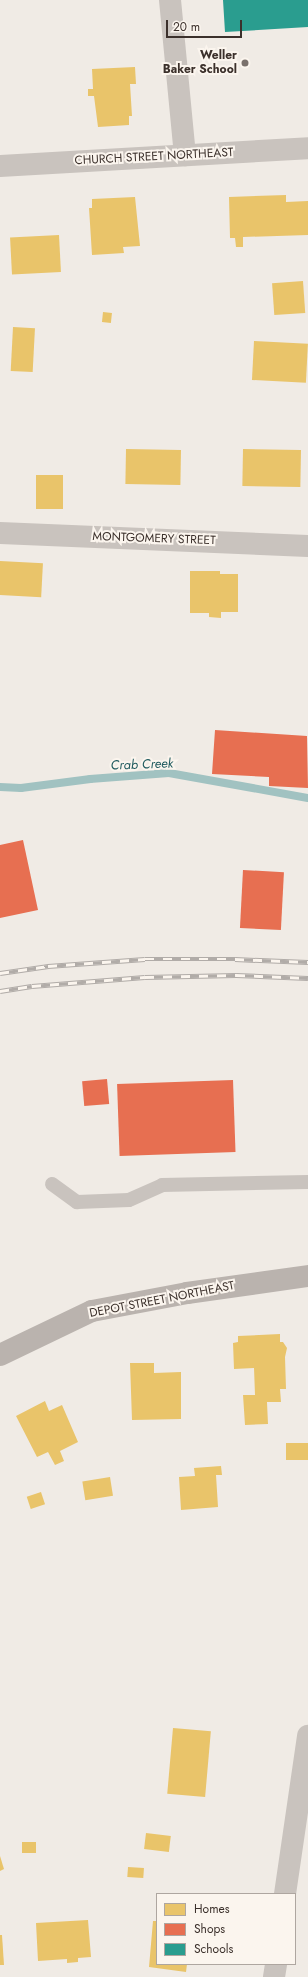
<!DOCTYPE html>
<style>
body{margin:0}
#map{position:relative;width:308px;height:1977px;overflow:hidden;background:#f0ebe5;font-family:Jost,sans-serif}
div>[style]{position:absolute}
.homes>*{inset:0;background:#e9c46a;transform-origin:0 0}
.shops>*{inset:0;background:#e76f51;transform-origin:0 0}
.schools>*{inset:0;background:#2a9d8f}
.stream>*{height:8px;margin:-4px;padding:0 4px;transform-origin:4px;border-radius:4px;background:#a1c2c1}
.lane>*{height:14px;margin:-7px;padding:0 7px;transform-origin:7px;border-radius:7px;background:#c9c3be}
.street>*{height:22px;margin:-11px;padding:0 11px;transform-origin:11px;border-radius:11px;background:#c9c3be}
.secondary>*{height:22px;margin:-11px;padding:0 11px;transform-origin:11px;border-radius:11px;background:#bab3ae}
.rail>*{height:4.5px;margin-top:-2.25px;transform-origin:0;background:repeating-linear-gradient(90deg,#fbf5ee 0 9px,#b1aca8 0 18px);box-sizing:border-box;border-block:1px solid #b1aca8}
.dots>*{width:11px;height:11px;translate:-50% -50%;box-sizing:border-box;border:2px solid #fbf5ee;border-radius:50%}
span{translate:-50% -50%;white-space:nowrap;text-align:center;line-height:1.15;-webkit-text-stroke:4px #fbf5ee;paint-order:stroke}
.poi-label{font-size:12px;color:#3b302b;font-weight:700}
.right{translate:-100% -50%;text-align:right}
.street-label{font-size:12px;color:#3b302b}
.water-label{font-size:13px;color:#1f5a5e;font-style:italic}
.legend{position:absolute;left:156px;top:1893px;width:140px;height:72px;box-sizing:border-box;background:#fbf5ee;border:1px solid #aea6a0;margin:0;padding:5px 7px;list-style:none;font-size:12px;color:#3b302b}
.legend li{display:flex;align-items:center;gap:8px;height:20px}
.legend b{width:20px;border:1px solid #aea6a0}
.scale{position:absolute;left:166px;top:20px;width:76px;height:18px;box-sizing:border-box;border:2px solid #3b302b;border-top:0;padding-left:5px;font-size:12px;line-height:14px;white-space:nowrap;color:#3b302b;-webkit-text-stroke:3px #fbf5ee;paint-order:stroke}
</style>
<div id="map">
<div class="homes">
<i style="clip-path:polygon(135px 67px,136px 84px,130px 84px,132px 116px,129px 116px,129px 125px,98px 127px,94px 96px,88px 96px,88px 89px,93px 89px,92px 69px)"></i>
<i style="clip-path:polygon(286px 195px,286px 202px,308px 201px,308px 235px,243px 237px,243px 247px,236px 247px,235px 238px,230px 238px,229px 197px)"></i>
<i style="clip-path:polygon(135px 197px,140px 246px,123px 247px,124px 253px,92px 255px,89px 208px,92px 208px,92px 199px)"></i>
<i style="left:59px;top:235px;width:37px;height:49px;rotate:87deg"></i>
<i style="left:303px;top:281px;width:32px;height:31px;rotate:86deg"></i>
<i style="left:103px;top:312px;width:9px;height:10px;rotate:6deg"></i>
<i style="left:13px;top:327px;width:22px;height:44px;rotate:3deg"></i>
<i style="left:254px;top:341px;width:54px;height:39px;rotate:3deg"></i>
<i style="left:126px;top:449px;width:55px;height:35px;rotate:1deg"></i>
<i style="left:243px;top:449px;width:58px;height:37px;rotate:1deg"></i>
<i style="left:36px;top:475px;width:27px;height:34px"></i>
<i style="left:0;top:561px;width:43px;height:34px;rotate:3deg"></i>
<i style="clip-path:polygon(190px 571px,220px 571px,220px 574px,238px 574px,238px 612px,221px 612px,221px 618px,209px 617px,209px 613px,190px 613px)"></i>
<i style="clip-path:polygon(280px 1334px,280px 1342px,283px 1342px,287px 1348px,285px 1357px,286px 1389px,280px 1389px,281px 1402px,267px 1402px,268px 1424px,245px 1425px,243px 1395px,255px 1395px,254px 1368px,234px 1369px,233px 1343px,238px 1342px,238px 1336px)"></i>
<i style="clip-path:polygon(130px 1363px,154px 1363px,154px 1373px,181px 1372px,181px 1419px,132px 1420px)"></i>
<i style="clip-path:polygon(45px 1401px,49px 1411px,62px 1405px,78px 1442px,60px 1451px,64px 1461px,55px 1465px,48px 1452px,37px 1457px,16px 1416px)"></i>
<i style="left:308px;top:1443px;width:17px;height:22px;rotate:90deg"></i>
<i style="clip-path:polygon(221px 1466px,222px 1475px,216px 1475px,218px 1507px,181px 1510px,179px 1477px,195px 1476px,194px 1468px)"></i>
<i style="left:110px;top:1477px;width:19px;height:28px;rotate:81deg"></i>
<i style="left:41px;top:1492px;width:13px;height:15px;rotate:72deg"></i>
<i style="left:173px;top:1728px;width:38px;height:66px;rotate:5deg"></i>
<i style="left:146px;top:1833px;width:25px;height:16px;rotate:7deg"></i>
<i style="left:22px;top:1842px;width:14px;height:11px"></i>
<i style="clip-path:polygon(0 1856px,4px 1869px,0 1871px)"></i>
<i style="left:128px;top:1867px;width:16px;height:10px;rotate:4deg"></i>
<i style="clip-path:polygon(88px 1920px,91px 1957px,78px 1958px,78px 1962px,67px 1963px,67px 1959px,38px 1961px,36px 1923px)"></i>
<i style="clip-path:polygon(153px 1921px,157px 1921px,157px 1964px,187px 1964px,186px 1972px,149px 1967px)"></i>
<i style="clip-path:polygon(0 1935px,2px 1935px,4px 1965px,0 1965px)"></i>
</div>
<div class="shops">
<i style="clip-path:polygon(215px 730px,307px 736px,308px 788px,269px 786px,269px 777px,212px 774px)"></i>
<i style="clip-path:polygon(23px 840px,38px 910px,0 918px,0 845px)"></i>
<i style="left:243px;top:870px;width:41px;height:58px;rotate:3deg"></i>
<i style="left:107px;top:1079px;width:25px;height:25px;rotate:85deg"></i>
<i style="left:233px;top:1080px;width:72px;height:116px;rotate:88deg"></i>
</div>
<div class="schools">
<i style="clip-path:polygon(223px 0,308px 0,308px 27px,225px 32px)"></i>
</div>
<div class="stream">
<i style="left:0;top:787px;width:21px;rotate:3deg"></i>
<i style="left:21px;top:788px;width:70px;rotate:-7.4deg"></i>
<i style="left:90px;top:779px;width:79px;rotate:-4.3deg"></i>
<i style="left:169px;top:773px;width:141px;rotate:10.2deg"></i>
</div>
<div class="lane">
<i style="left:52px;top:1184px;width:31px;rotate:36deg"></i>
<i style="left:77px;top:1202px;width:52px;rotate:-2.2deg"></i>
<i style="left:129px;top:1200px;width:36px;rotate:-24deg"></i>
<i style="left:162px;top:1185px;width:146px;rotate:-1.2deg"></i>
</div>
<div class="street">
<i style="left:170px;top:0;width:156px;rotate:84.5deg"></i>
<i style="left:0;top:166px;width:309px;rotate:-3.3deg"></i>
<i style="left:0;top:533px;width:308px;rotate:2.4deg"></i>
<i style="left:285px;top:1894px;width:160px;rotate:-81.7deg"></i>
<i style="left:274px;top:1977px;width:13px;rotate:-81deg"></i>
</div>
<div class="secondary">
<i style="left:0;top:1355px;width:102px;rotate:-25.6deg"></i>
<i style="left:92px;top:1311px;width:97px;rotate:-10.7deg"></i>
<i style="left:187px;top:1293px;width:122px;rotate:-8deg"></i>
</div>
<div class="rail">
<i style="left:0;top:973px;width:49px;rotate:-8.3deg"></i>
<i style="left:48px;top:966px;width:97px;rotate:-4.1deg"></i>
<i style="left:145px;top:959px;width:90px"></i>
<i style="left:235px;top:959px;width:73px;rotate:2.4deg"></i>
<i style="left:0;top:991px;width:32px;rotate:-9deg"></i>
<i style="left:32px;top:986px;width:113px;rotate:-4.6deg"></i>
<i style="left:145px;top:977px;width:91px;rotate:-1.3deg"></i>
<i style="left:236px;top:975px;width:72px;rotate:2.4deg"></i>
</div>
<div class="dots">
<i style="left:245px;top:63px;background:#7a716c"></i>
</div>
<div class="poi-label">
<span class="right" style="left:237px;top:63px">Weller<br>Baker School</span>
</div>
<div class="street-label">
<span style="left:154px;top:157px;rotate:-3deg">CHURCH STREET NORTHEAST</span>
<span style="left:154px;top:539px;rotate:2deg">MONTGOMERY STREET</span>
<span style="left:162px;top:1300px;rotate:-11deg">DEPOT STREET NORTHEAST</span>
</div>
<div class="water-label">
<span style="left:142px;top:765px;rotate:-2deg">Crab Creek</span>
</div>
<ul class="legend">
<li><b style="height:11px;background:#e9c46a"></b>Homes</li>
<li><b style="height:11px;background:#e76f51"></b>Shops</li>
<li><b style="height:11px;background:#2a9d8f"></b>Schools</li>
</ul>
<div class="scale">20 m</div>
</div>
